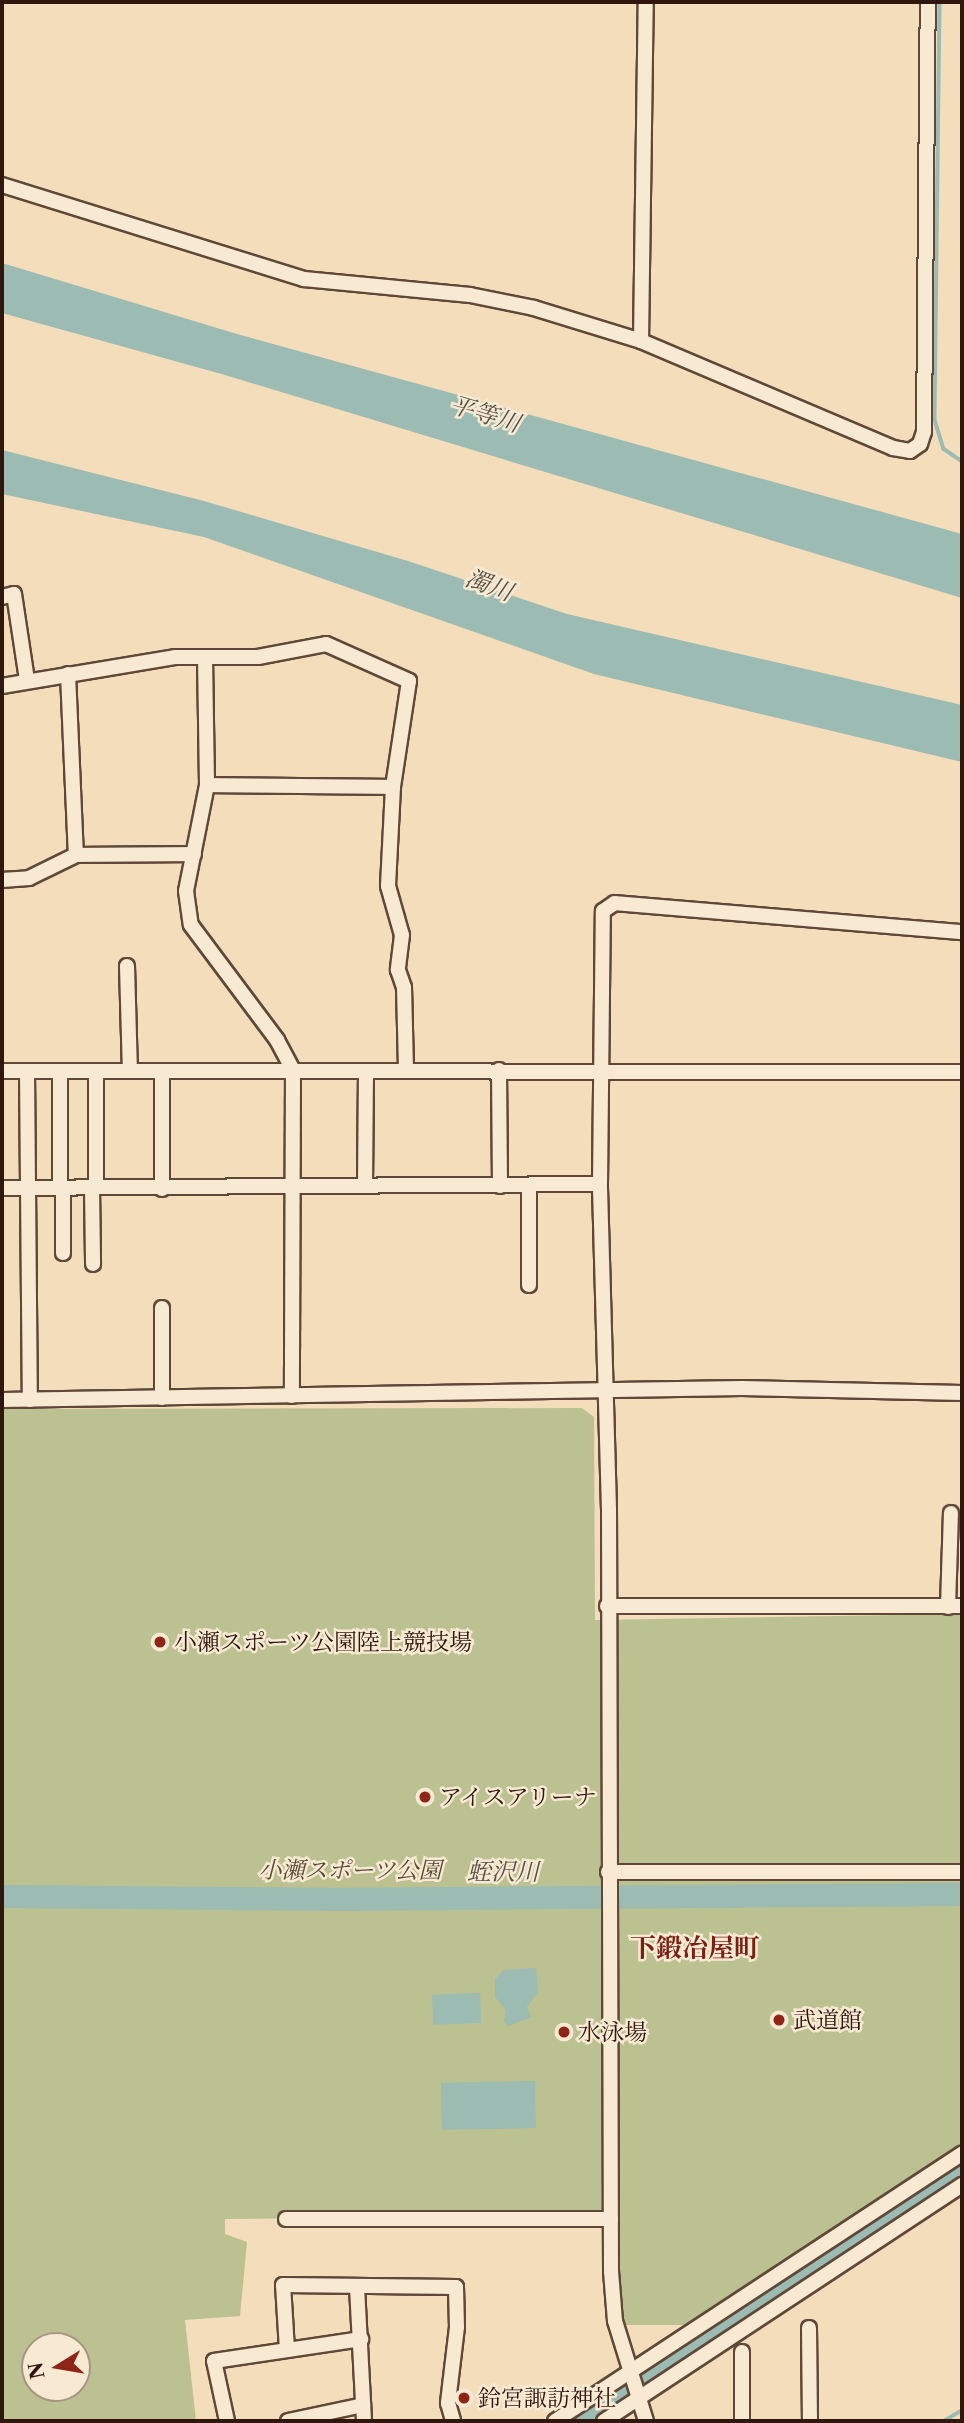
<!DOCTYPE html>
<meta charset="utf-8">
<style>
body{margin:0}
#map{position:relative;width:964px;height:2423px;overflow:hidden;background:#f3ddba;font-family:"Libre Caslon Text","Noto Serif JP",serif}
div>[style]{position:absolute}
.green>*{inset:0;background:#bbc190}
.water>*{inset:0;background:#9bbbb3;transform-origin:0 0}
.stream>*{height:3.5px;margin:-1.75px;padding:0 1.75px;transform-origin:1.75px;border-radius:1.75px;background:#9bbbb3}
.river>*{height:23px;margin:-11.5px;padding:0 11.5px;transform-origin:11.5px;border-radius:11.5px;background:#9bbbb3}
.roads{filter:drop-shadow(2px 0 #604839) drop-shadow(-2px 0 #604839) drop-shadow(0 2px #604839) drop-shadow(0 -2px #604839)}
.minor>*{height:14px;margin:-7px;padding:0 7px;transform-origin:7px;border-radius:7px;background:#f7e9d2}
.dots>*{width:19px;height:19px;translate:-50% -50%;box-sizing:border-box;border:4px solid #f7e9d2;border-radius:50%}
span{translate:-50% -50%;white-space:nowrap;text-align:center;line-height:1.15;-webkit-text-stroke:5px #f7e9d2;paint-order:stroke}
.poi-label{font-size:23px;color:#2f170e}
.left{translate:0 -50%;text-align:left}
.park-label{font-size:23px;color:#594a35;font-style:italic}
.water-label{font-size:24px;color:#555048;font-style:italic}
.quarter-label{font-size:26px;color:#7a1f14;font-weight:700}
.frame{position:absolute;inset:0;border:4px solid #2f170e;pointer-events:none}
.north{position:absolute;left:21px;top:2332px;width:70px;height:70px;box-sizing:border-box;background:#f7e9d2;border:2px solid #a79584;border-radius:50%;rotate:259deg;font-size:19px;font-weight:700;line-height:28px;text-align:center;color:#2f170e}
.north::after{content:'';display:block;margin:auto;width:24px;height:32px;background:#8f2418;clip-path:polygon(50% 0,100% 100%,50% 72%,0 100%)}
</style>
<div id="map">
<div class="green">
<i style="clip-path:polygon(evenodd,582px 1408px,594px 1417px,595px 1620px,962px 1614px,962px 2153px,701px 2325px,622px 2325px,616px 2215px,225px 2219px,225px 2234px,247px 2242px,240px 2316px,185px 2320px,196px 2421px,2px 2421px,2px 1409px,582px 1408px,35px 2346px,77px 2346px,77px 2388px,35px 2388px,35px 2346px)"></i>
</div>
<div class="water">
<i style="clip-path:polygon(2px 263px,237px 334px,962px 534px,962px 598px,225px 375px,2px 313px)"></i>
<i style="clip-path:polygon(2px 450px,204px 501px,408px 561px,567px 614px,962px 705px,962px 762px,594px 674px,204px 537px,2px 494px)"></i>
<i style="clip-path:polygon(536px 1968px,538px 1992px,527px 2007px,531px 2017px,509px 2026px,504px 2022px,506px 2010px,495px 1997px,495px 1979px,504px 1970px)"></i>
<i style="left:480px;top:1993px;width:30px;height:48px;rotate:88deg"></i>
<i style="left:535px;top:2081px;width:47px;height:94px;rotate:89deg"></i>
</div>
<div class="stream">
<i style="left:940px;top:2px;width:418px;rotate:90.7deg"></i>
<i style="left:935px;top:420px;width:30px;rotate:73deg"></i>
<i style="left:944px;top:449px;width:22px;rotate:34deg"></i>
<i style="left:944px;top:2421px;width:21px;rotate:-31deg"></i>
</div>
<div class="river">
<i style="left:2px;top:1896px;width:327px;rotate:0.5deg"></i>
<i style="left:329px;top:1899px;width:633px;rotate:-0.45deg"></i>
<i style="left:579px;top:2421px;width:458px;rotate:-33.3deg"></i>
</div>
<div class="roads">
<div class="minor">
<i style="left:2px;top:185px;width:316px;rotate:17.3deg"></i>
<i style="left:304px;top:279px;width:167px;rotate:5.5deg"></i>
<i style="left:470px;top:295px;width:65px;rotate:11.5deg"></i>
<i style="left:534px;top:308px;width:112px;rotate:17.1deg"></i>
<i style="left:641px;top:341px;width:274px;rotate:23deg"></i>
<i style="left:893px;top:448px;width:17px;rotate:10deg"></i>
<i style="left:910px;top:451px;width:12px;rotate:-35deg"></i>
<i style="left:920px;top:444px;width:13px;rotate:-72deg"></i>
<i style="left:924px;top:432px;width:430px;rotate:-89.5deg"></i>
<i style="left:641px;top:341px;width:339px;rotate:-89.2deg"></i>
<i style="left:2px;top:597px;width:12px;rotate:-14deg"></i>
<i style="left:14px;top:594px;width:87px;rotate:81.4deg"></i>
<i style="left:205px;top:657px;width:53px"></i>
<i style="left:258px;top:657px;width:69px;rotate:-10.8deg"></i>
<i style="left:326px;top:644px;width:91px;rotate:24deg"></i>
<i style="left:409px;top:681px;width:107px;rotate:98.6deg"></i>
<i style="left:393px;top:787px;width:99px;rotate:92.9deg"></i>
<i style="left:388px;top:886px;width:51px;rotate:74.1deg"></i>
<i style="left:402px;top:935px;width:35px;rotate:97deg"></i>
<i style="left:398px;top:970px;width:18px;rotate:71deg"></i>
<i style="left:404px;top:987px;width:84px;rotate:88.6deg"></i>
<i style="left:68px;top:674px;width:181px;rotate:87.5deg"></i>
<i style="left:2px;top:686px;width:175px;rotate:-9.5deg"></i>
<i style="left:175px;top:657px;width:30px"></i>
<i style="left:205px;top:657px;width:128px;rotate:89.1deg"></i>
<i style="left:207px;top:785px;width:108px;rotate:101.2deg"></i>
<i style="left:186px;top:891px;width:34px;rotate:82deg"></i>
<i style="left:191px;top:925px;width:144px;rotate:53.2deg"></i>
<i style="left:277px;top:1040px;width:34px;rotate:62deg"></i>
<i style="left:293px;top:1070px;width:326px;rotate:90.2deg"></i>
<i style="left:207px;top:785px;width:186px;rotate:0.6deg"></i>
<i style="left:2px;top:880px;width:27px;rotate:-4deg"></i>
<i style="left:29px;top:878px;width:52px;rotate:-26.1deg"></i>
<i style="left:76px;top:855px;width:118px;rotate:-0.5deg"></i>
<i style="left:127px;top:966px;width:105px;rotate:88.4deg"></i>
<i style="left:499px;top:1070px;width:116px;rotate:89.5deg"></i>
<i style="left:2px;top:1071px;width:960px;rotate:0.06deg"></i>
<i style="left:27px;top:1071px;width:329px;rotate:89.5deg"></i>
<i style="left:60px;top:1071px;width:117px;rotate:90deg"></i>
<i style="left:96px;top:1071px;width:117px;rotate:90deg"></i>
<i style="left:162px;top:1071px;width:118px;rotate:90deg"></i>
<i style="left:529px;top:1185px;width:100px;rotate:90deg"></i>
<i style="left:365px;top:1186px;width:114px;rotate:-89.5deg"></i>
<i style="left:2px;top:1188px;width:598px;rotate:-0.38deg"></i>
<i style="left:92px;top:1188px;width:76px;rotate:89.2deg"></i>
<i style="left:63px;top:1253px;width:65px;rotate:-90deg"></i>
<i style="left:162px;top:1308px;width:90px;rotate:90deg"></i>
<i style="left:2px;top:1400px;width:740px;rotate:-0.93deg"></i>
<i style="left:742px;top:1388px;width:220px;rotate:1.3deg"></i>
<i style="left:607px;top:1606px;width:355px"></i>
<i style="left:948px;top:1607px;width:94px;rotate:-88.2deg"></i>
<i style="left:608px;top:1872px;width:354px"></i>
<i style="left:286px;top:2219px;width:325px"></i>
<i style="left:357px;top:2287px;width:134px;rotate:87deg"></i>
<i style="left:809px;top:2328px;width:93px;rotate:89.4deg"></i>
<i style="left:287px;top:2350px;width:65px;rotate:-93.5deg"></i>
<i style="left:283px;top:2285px;width:173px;rotate:0.7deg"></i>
<i style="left:456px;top:2287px;width:40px;rotate:88.6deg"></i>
<i style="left:457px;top:2327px;width:77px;rotate:96.8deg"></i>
<i style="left:448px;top:2403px;width:19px;rotate:74deg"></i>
<i style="left:742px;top:2352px;width:69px;rotate:90deg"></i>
<i style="left:227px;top:2421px;width:61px;rotate:-102.2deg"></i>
<i style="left:214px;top:2361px;width:149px;rotate:-8.5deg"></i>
<i style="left:288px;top:2421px;width:77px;rotate:-12deg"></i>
<i style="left:555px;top:2421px;width:487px;rotate:-33.3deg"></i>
<i style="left:604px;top:2421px;width:429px;rotate:-33.4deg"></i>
<i style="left:646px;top:2421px;width:105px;rotate:-107.2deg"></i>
<i style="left:615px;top:2321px;width:50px;rotate:-94.6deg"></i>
<i style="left:611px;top:2271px;width:761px;rotate:-90.15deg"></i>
<i style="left:609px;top:1510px;width:326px;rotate:-91.6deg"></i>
<i style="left:600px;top:1184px;width:273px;rotate:-89.4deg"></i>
<i style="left:603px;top:911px;width:14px;rotate:-34deg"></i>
<i style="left:615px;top:903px;width:348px;rotate:4.8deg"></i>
</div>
</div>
<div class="dots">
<i style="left:160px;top:1642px;background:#8f2418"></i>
<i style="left:425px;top:1797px;background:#8f2418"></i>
<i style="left:779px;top:2020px;background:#8f2418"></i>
<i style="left:564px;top:2032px;background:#8f2418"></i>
<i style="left:464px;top:2398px;background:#8f2418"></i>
</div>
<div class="poi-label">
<span class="left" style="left:174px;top:1642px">小瀬スポーツ公園陸上競技場</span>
<span class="left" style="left:439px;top:1797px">アイスアリーナ</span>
<span class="left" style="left:793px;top:2020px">武道館</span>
<span class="left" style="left:578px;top:2032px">水泳場</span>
<span class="left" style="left:478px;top:2398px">鈴宮諏訪神社</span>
</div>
<div class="park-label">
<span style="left:350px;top:1870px">小瀬スポーツ公園</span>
</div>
<div class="water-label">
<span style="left:485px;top:414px;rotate:17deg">平等川</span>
<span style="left:489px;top:585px;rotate:20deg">濁川</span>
<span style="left:503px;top:1872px">蛭沢川</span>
</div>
<div class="quarter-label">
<span style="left:695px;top:1949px">下鍛冶屋町</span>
</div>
<div class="frame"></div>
<div class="north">N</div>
</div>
